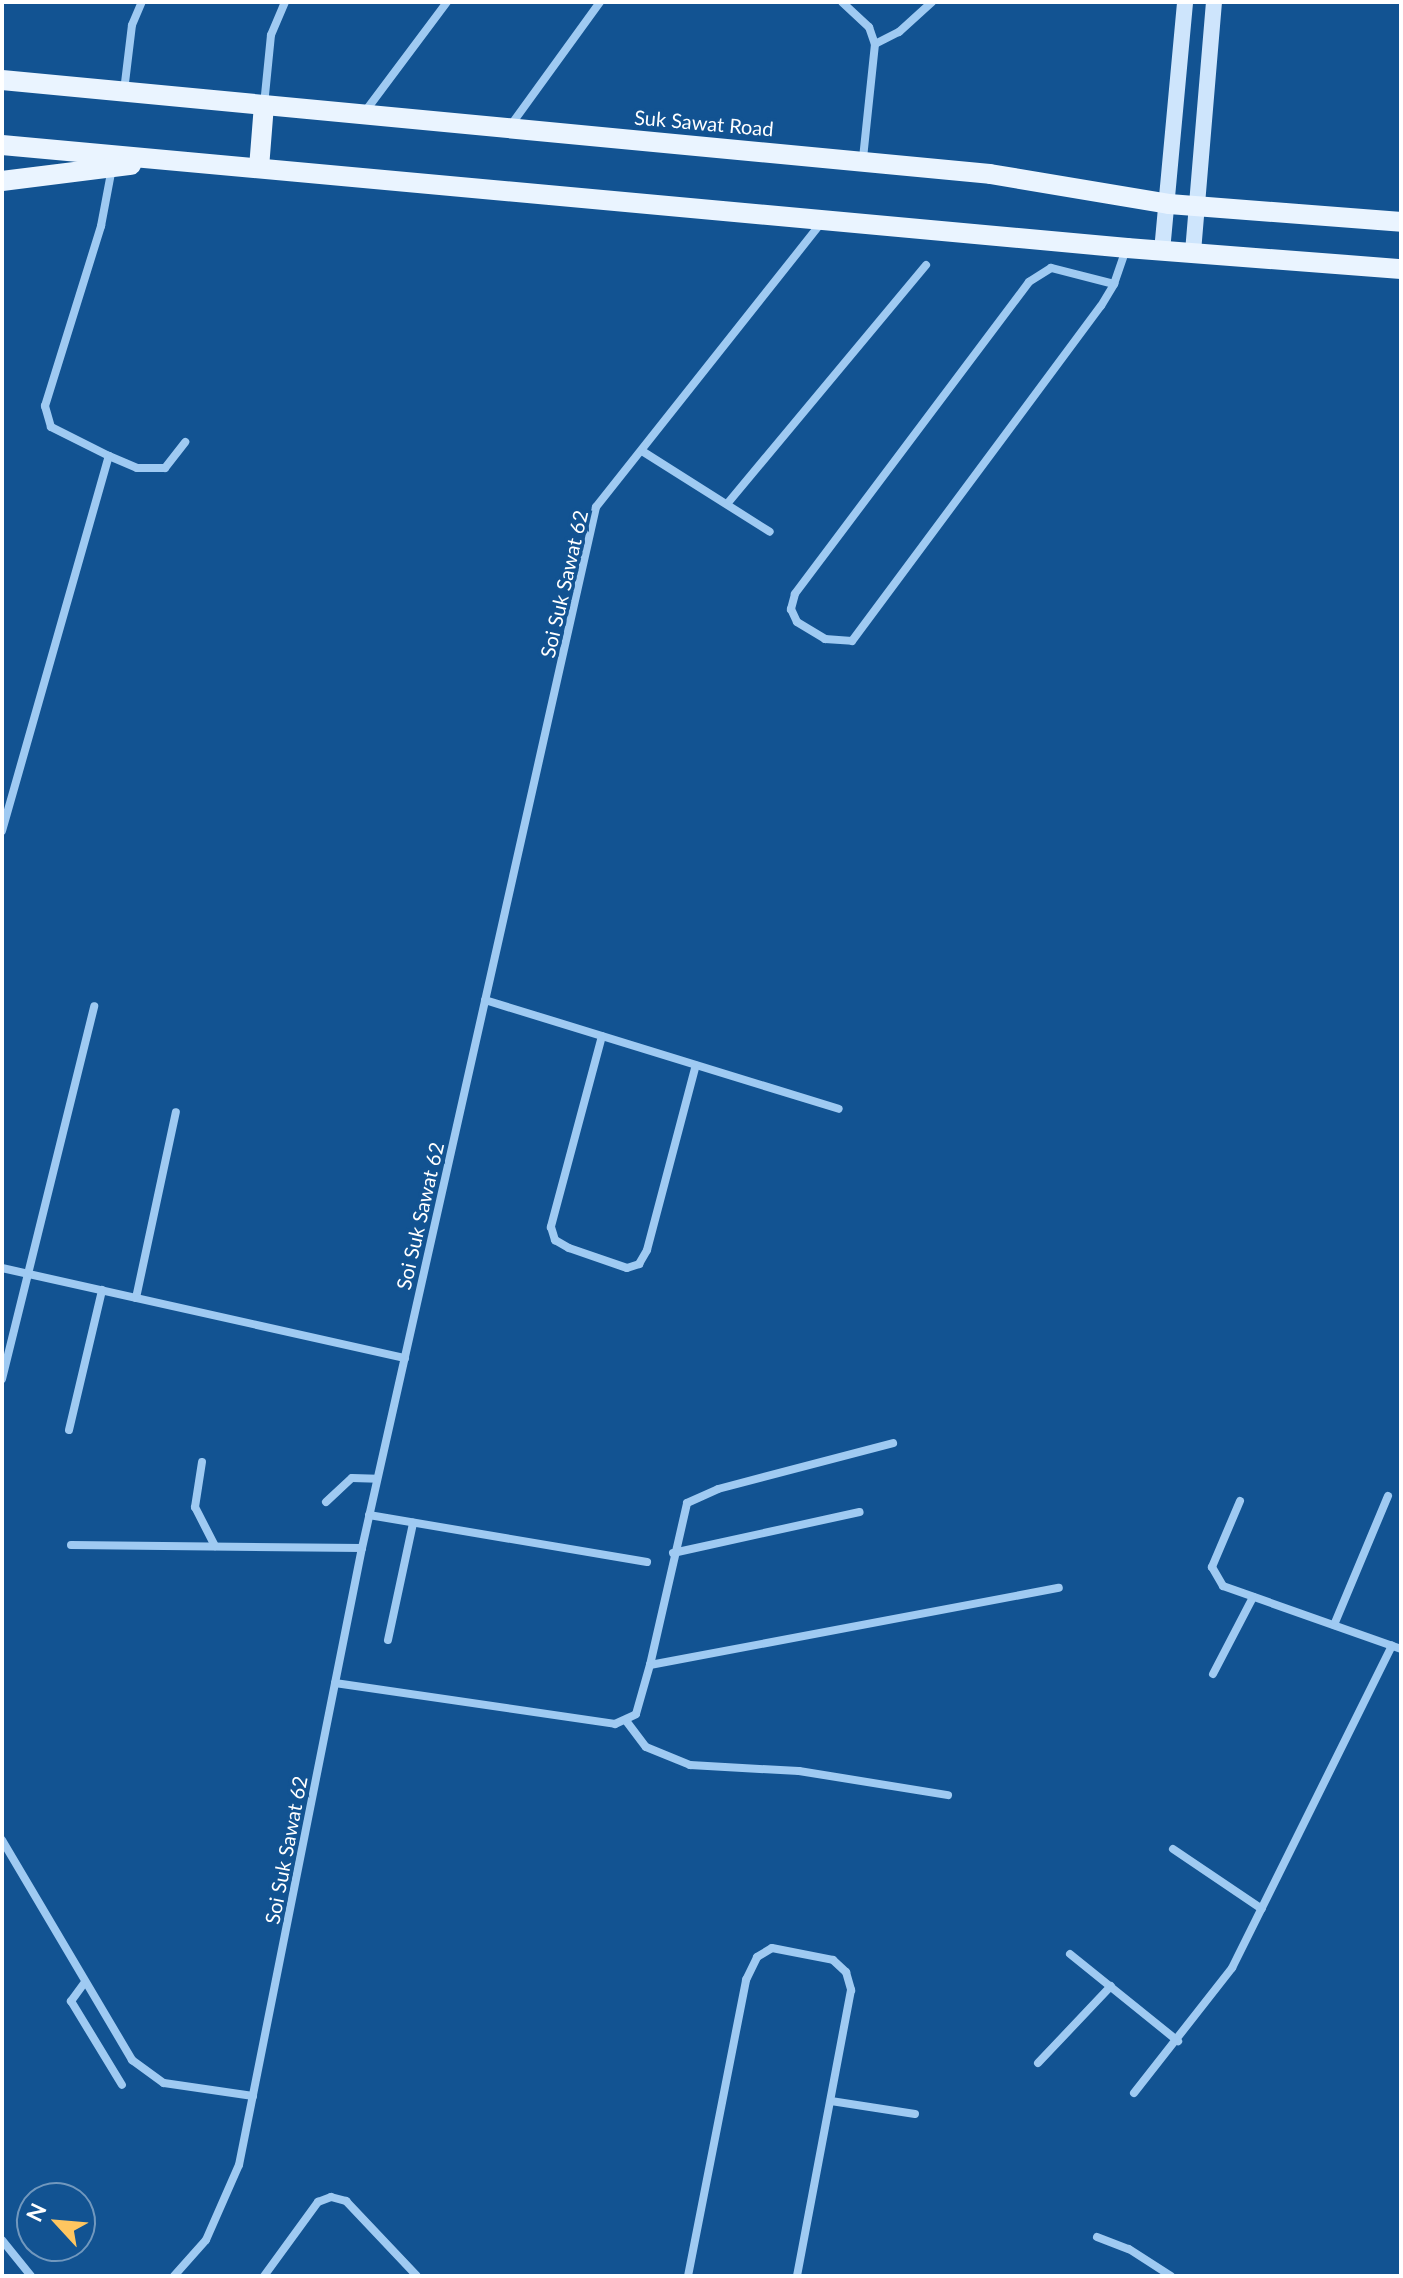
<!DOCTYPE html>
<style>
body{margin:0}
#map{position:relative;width:1403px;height:2278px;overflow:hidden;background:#125392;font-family:Lato,sans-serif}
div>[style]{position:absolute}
.street>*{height:8px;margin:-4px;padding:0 4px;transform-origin:4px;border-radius:4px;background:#9fcaf2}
.secondary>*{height:16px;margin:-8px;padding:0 8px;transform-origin:8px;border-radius:8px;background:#cee5fc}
.primary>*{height:20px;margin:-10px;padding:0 10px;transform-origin:10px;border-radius:10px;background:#eaf4ff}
span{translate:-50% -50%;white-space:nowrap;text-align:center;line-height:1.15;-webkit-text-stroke:7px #125392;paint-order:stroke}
.street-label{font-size:20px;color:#fff}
.frame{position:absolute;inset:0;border:4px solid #fff;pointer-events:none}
.north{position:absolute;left:16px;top:2182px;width:80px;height:80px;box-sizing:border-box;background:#125392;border:2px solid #7198be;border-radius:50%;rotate:296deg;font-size:22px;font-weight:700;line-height:32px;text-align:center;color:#fff}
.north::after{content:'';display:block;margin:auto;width:28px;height:36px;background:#ffc660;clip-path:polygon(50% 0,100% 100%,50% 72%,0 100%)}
</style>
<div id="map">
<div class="street">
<i style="left:842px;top:2px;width:37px;rotate:43deg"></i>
<i style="left:869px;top:27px;width:18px;rotate:71deg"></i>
<i style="left:875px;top:44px;width:116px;rotate:96deg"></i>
<i style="left:875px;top:44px;width:27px;rotate:-27deg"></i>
<i style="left:899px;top:32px;width:45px;rotate:-42.3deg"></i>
<i style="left:124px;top:91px;width:66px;rotate:-83.1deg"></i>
<i style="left:132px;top:25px;width:25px;rotate:-67deg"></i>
<i style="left:264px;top:105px;width:70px;rotate:-84.3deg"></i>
<i style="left:271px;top:35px;width:36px;rotate:-67deg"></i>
<i style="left:364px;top:113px;width:139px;rotate:-53.2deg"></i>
<i style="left:511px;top:125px;width:152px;rotate:-54.1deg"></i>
<i style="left:1114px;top:284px;width:65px;rotate:-165.7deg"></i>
<i style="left:1051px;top:268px;width:26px;rotate:148deg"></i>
<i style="left:1029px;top:282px;width:390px;rotate:126.9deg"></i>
<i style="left:795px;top:594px;width:16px;rotate:105deg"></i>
<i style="left:791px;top:609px;width:14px;rotate:65deg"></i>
<i style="left:797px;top:622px;width:33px;rotate:31deg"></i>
<i style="left:825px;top:639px;width:27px;rotate:4deg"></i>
<i style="left:852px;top:641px;width:417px;rotate:-53.4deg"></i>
<i style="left:1101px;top:306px;width:26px;rotate:-59deg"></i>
<i style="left:1114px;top:284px;width:37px;rotate:-71deg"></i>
<i style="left:642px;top:451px;width:151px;rotate:32.3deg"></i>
<i style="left:109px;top:456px;width:30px;rotate:23deg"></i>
<i style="left:137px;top:468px;width:28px"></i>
<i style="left:165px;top:468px;width:33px;rotate:-52deg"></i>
<i style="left:727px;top:504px;width:311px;rotate:-50.2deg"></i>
<i style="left:2px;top:831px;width:390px;rotate:-74.1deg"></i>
<i style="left:109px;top:456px;width:65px;rotate:-153.4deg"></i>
<i style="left:51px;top:427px;width:22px;rotate:-106deg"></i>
<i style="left:45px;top:406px;width:189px;rotate:-72.7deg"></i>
<i style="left:101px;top:226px;width:59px;rotate:-79.3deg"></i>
<i style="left:485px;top:1000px;width:370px;rotate:17.1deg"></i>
<i style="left:602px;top:1036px;width:198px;rotate:105deg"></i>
<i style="left:551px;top:1227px;width:14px;rotate:73deg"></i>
<i style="left:555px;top:1240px;width:16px;rotate:30deg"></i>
<i style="left:569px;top:1248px;width:61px;rotate:19deg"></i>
<i style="left:627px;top:1268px;width:13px;rotate:-18deg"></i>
<i style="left:639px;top:1264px;width:16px;rotate:-60deg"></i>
<i style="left:647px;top:1250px;width:191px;rotate:-75.2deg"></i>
<i style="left:2px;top:1268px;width:413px;rotate:12.6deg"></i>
<i style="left:136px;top:1298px;width:190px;rotate:-77.9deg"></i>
<i style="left:2px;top:1379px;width:384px;rotate:-76.1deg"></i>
<i style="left:69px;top:1430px;width:144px;rotate:-76.7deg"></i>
<i style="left:202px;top:1462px;width:46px;rotate:98.8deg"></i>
<i style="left:195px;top:1507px;width:44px;rotate:62.9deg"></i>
<i style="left:1240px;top:1501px;width:72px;rotate:113deg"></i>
<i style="left:1212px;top:1567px;width:22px;rotate:60deg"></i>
<i style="left:1223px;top:1586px;width:189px;rotate:19.5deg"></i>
<i style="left:326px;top:1502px;width:35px;rotate:-43deg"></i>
<i style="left:352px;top:1478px;width:25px;rotate:2deg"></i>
<i style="left:369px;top:1515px;width:282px;rotate:9.6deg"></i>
<i style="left:71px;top:1545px;width:291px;rotate:0.6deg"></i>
<i style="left:673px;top:1553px;width:191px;rotate:-12.4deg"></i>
<i style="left:1334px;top:1625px;width:140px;rotate:-67.3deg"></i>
<i style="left:388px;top:1640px;width:120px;rotate:-77.9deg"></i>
<i style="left:650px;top:1665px;width:166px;rotate:-77.1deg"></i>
<i style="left:687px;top:1503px;width:34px;rotate:-24deg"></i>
<i style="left:718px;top:1489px;width:181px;rotate:-14.7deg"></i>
<i style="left:1213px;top:1674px;width:87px;rotate:-62.5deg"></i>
<i style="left:335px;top:1683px;width:283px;rotate:8.3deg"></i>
<i style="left:615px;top:1724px;width:23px;rotate:-25deg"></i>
<i style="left:636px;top:1714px;width:51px;rotate:-74.1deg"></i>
<i style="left:650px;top:1665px;width:416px;rotate:-10.7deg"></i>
<i style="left:627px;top:1722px;width:31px;rotate:53deg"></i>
<i style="left:646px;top:1747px;width:48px;rotate:22.2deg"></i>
<i style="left:690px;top:1765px;width:109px;rotate:3.2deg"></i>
<i style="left:799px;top:1771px;width:151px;rotate:9.2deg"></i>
<i style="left:2px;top:1840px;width:256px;rotate:59.4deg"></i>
<i style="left:132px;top:2060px;width:39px;rotate:36deg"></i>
<i style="left:164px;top:2083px;width:90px;rotate:8.3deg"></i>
<i style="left:1173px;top:1849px;width:107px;rotate:34deg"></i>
<i style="left:1070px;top:1954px;width:139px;rotate:38.9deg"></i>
<i style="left:85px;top:1982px;width:24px;rotate:126deg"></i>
<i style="left:71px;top:2001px;width:98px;rotate:58.7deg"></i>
<i style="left:1038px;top:2063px;width:106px;rotate:-46.5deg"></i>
<i style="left:1134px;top:2093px;width:159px;rotate:-51.9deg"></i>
<i style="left:1232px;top:1968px;width:360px;rotate:-63.6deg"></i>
<i style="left:831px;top:2101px;width:85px;rotate:8.8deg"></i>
<i style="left:1097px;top:2237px;width:34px;rotate:21deg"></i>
<i style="left:1129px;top:2249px;width:50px;rotate:32.7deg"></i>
<i style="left:2px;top:2240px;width:46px;rotate:51.1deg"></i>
<i style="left:174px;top:2276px;width:48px;rotate:-48.4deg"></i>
<i style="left:206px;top:2240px;width:82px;rotate:-66.3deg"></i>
<i style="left:239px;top:2165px;width:629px;rotate:-78.73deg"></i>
<i style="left:362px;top:1548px;width:1067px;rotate:-77.33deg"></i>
<i style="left:596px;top:507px;width:361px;rotate:-51.6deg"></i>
<i style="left:264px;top:2276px;width:92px;rotate:-53.9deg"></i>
<i style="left:318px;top:2202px;width:14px;rotate:-21deg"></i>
<i style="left:331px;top:2197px;width:16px;rotate:15deg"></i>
<i style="left:346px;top:2201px;width:103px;rotate:46.6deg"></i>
<i style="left:688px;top:2276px;width:302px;rotate:-78.9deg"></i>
<i style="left:746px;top:1980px;width:25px;rotate:-64deg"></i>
<i style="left:757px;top:1957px;width:17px;rotate:-31deg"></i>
<i style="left:772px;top:1948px;width:62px;rotate:11.1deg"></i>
<i style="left:833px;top:1960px;width:18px;rotate:43deg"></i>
<i style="left:846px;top:1972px;width:19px;rotate:74deg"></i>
<i style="left:851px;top:1990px;width:291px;rotate:100.7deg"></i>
</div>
<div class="secondary">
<i style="left:1162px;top:251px;width:250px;rotate:-84.7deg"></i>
<i style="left:1193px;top:252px;width:251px;rotate:-85.2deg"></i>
</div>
<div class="primary">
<i style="left:2px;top:80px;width:992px;rotate:5.43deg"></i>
<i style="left:990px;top:174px;width:181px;rotate:9.5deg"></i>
<i style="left:1169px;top:204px;width:233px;rotate:4.4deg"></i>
<i style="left:2px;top:145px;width:1130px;rotate:5.23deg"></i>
<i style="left:1127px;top:248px;width:275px;rotate:4.4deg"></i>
<i style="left:259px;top:168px;width:63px;rotate:-85.5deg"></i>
<i style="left:2px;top:181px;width:130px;rotate:-7.1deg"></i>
</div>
<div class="street-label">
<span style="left:704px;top:123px;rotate:5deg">Suk Sawat Road</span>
<span style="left:564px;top:584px;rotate:-77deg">Soi Suk Sawat 62</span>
<span style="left:420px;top:1216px;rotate:-77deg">Soi Suk Sawat 62</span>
<span style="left:286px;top:1850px;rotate:-79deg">Soi Suk Sawat 62</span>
</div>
<div class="frame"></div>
<div class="north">N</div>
</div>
